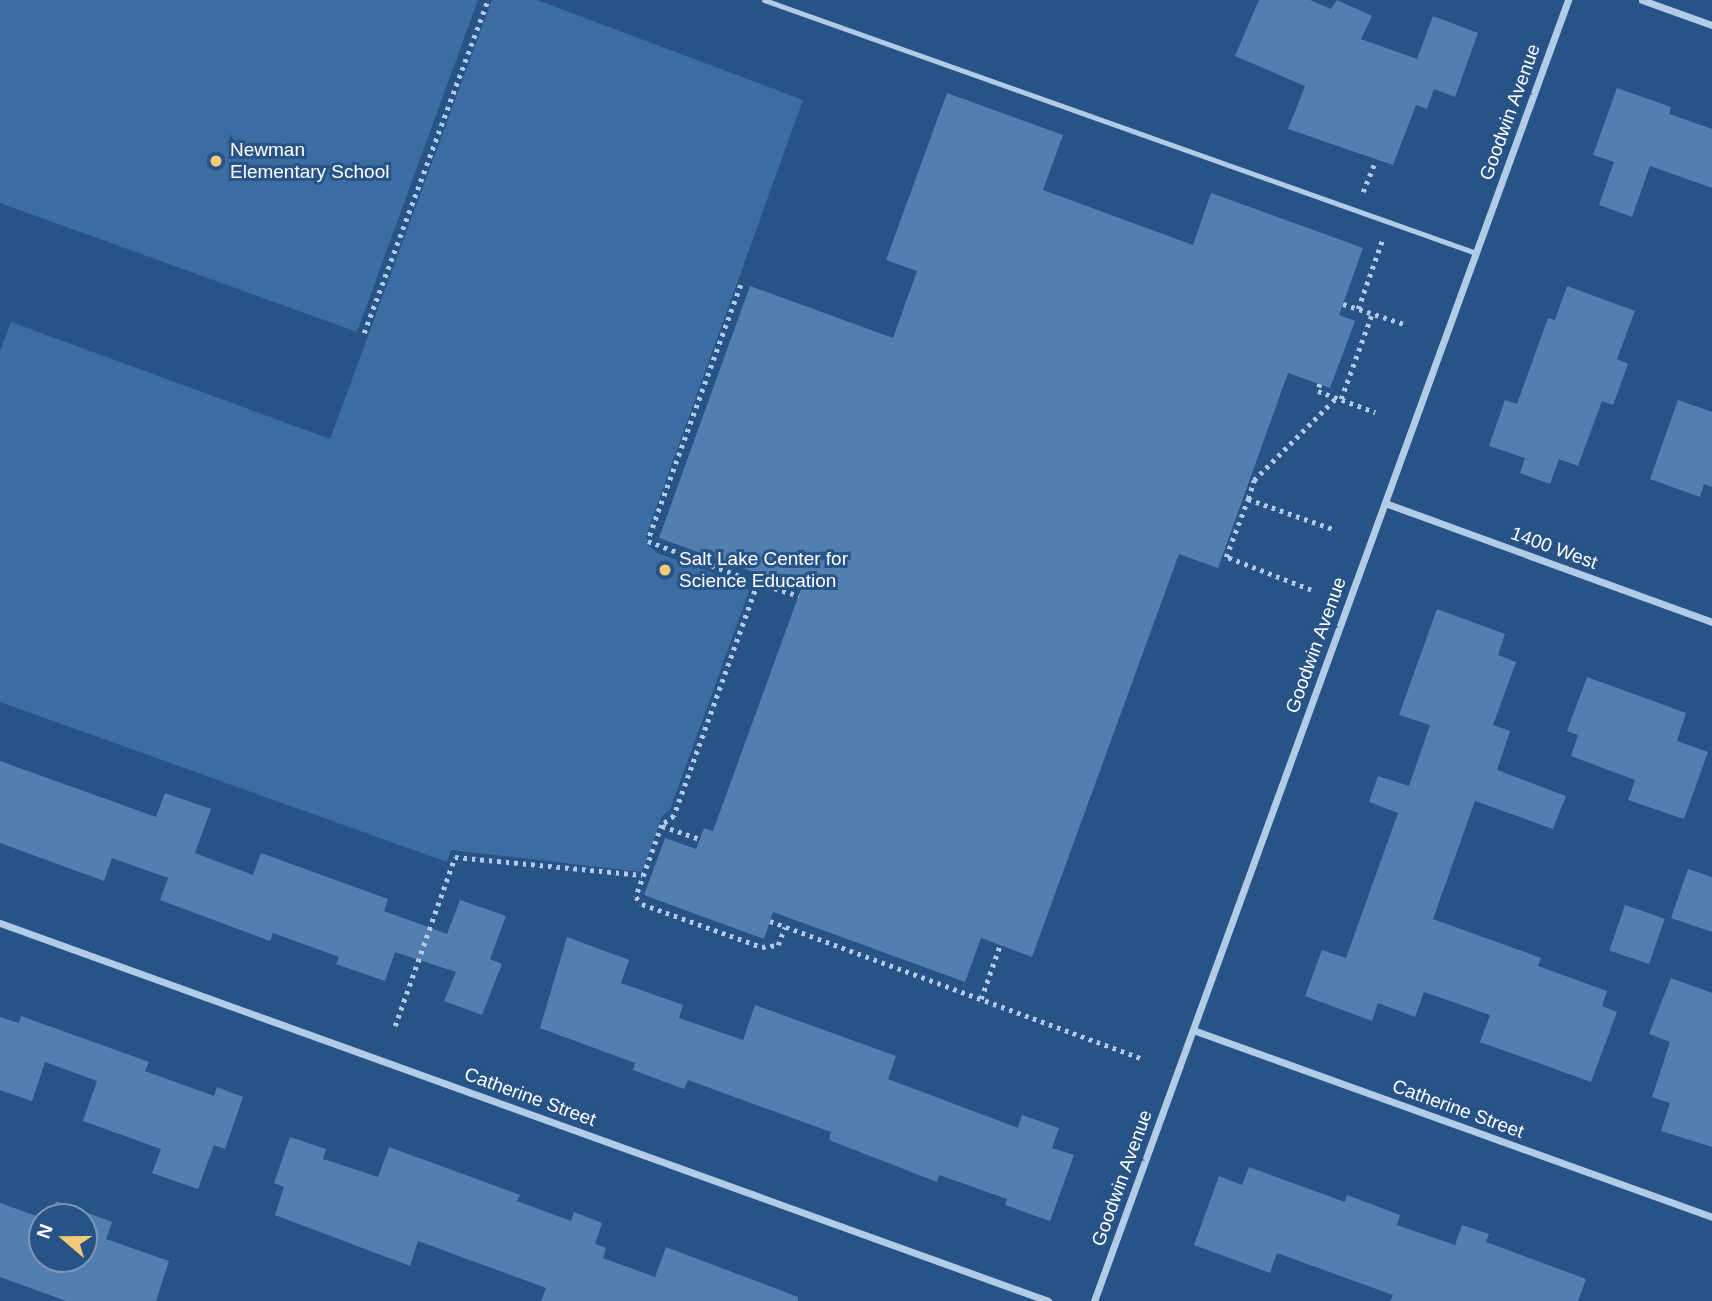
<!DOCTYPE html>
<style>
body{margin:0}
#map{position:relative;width:1712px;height:1301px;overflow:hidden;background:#275387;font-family:Arial,sans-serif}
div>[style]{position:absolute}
.green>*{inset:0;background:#3b6da3}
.building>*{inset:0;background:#537fb0;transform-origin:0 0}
.path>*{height:4.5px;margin-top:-2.25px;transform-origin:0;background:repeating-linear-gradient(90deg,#b2cce8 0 3.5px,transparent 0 8.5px)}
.service>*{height:5px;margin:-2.5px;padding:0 2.5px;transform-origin:2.5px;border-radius:2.5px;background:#b2cce8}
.minor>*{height:7px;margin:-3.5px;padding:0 3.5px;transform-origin:3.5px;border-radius:3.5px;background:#b2cce8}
.dots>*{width:19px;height:19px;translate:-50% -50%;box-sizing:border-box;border:4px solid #275387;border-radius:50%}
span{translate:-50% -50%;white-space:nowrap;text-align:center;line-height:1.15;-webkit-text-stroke:6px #275387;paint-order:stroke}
.street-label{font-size:19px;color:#fff}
.poi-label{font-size:19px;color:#fff}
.left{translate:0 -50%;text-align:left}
.north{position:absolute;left:28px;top:1203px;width:70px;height:70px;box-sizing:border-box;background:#275387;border:2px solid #7d98b7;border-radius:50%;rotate:290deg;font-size:19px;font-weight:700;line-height:28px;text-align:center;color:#fff}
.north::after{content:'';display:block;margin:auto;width:24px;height:32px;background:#f1cb77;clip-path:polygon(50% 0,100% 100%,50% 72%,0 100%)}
</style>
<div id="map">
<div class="green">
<i style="clip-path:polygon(0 0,478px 0,357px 332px,0 203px)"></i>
<i style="clip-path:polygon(492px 0,537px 0,803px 100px,646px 536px,649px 546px,657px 553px,743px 584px,749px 591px,670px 810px,662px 816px,642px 872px,451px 850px,447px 862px,0 702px,0 352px,11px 322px,330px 439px)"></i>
</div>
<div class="building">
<i style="clip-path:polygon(1259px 0,1310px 0,1331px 9px,1337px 0,1372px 16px,1361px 39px,1417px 59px,1433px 16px,1478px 33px,1455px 97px,1434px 89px,1427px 109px,1416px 105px,1393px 165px,1288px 129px,1305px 86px,1235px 56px)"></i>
<i style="clip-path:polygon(1617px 88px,1671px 107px,1669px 114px,1712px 129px,1712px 188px,1650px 166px,1632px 217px,1599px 205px,1614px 162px,1593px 155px)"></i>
<i style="clip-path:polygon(947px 93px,1063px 135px,1043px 190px,1193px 245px,1211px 193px,1363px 248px,1339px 315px,1355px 321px,1330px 388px,1288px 373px,1218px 568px,1179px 554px,1032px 957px,981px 938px,965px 982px,773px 912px,764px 939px,644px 895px,665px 838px,696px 849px,704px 828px,713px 831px,801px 589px,659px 538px,750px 286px,893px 338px,917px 271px,886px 260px)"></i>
<i style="clip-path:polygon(1567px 286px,1635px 311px,1617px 359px,1628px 364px,1613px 405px,1602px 401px,1578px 466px,1559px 459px,1550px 484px,1520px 473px,1525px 458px,1489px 446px,1505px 400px,1517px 404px,1548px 318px,1555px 320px)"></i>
<i style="clip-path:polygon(1678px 400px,1712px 412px,1712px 487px,1704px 484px,1700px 497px,1650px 479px)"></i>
<i style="clip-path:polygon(1437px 609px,1505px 634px,1498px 655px,1516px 662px,1493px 725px,1510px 731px,1497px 770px,1566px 796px,1553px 829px,1475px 801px,1433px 919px,1541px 958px,1538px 966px,1607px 991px,1602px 1006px,1617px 1012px,1591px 1082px,1480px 1042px,1490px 1015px,1424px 992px,1415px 1017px,1378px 1003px,1372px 1021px,1305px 996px,1322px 950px,1346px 958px,1398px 813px,1369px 802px,1378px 776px,1409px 786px,1430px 725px,1399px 715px)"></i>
<i style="clip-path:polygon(1587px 677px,1686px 713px,1677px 741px,1708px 752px,1684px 819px,1628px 800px,1635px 780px,1571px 756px,1578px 735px,1567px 731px)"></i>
<i style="clip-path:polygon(0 761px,156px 817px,165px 793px,211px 809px,195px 853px,253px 875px,261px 853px,388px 899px,384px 911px,447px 934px,460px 900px,506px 916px,490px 959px,502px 964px,482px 1015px,444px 1001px,456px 972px,395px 952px,385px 981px,336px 964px,339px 957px,273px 933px,270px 941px,160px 900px,168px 878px,112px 858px,104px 881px,0 843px)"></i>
<i style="clip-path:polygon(1688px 869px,1712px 877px,1712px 932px,1671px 918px)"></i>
<i style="left:1625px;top:905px;width:42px;height:48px;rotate:19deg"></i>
<i style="clip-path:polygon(567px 937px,629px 960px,621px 983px,683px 1005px,679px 1018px,743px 1040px,755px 1005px,896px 1056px,888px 1079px,1018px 1128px,1022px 1115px,1059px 1128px,1052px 1148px,1074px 1155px,1050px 1221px,1005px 1205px,1007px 1199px,939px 1175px,937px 1182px,829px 1140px,831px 1132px,688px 1080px,684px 1089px,633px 1070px,635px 1063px,540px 1028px)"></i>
<i style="clip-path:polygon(1671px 978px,1712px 993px,1712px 1147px,1661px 1131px,1670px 1103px,1652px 1097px,1670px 1042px,1649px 1034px)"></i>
<i style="clip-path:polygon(21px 1016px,149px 1062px,145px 1071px,214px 1096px,217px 1087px,243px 1097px,225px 1149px,214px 1145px,198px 1189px,152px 1173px,161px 1149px,83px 1121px,97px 1081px,45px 1062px,32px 1101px,0 1090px,0 1017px,19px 1023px)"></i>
<i style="clip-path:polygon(290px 1137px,326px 1149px,323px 1159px,378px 1177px,389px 1147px,520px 1195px,517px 1201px,571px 1221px,574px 1212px,602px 1223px,595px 1244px,606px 1248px,603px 1258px,655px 1277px,666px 1247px,798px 1297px,798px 1301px,541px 1301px,546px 1288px,418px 1241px,410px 1266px,275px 1215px,284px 1187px,274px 1183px)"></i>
<i style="clip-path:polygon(1249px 1167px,1345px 1202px,1347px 1195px,1400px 1215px,1397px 1225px,1455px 1245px,1462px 1225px,1489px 1234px,1486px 1242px,1586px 1279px,1578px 1301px,1390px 1301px,1393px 1295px,1277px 1253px,1270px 1273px,1194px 1245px,1219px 1176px,1242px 1185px)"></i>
<i style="clip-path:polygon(56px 1201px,112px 1222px,106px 1239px,169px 1261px,156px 1301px,66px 1301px,0 1277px,0 1203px,42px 1218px,42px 1259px,84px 1259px,84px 1217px,50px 1217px)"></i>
</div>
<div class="path">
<i style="left:1363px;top:192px;width:31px;rotate:-68deg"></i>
<i style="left:741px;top:285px;width:272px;rotate:110deg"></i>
<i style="left:648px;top:541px;width:118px;rotate:20.9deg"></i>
<i style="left:758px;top:583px;width:248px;rotate:109.8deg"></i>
<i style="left:674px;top:816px;width:15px;rotate:143deg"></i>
<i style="left:662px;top:825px;width:77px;rotate:109.9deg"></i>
<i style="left:636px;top:897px;width:9px;rotate:49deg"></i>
<i style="left:642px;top:904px;width:127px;rotate:19.7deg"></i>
<i style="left:762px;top:947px;width:16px;rotate:-7deg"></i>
<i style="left:778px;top:945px;width:19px;rotate:-69deg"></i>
<i style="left:1343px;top:304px;width:67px;rotate:18.2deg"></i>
<i style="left:1358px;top:309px;width:72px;rotate:-70.6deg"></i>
<i style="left:364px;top:333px;width:355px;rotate:-69.6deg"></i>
<i style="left:1320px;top:384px;width:7px;rotate:106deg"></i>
<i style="left:1318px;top:391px;width:61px;rotate:20.2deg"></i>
<i style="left:1341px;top:399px;width:90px;rotate:-70deg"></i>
<i style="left:1248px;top:499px;width:20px;rotate:-72deg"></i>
<i style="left:1254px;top:480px;width:117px;rotate:-45deg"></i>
<i style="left:758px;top:583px;width:43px;rotate:17.6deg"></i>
<i style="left:1311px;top:590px;width:91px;rotate:-158.8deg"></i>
<i style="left:1226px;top:557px;width:62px;rotate:-69.2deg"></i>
<i style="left:1248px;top:499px;width:90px;rotate:19.4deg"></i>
<i style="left:662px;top:826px;width:39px;rotate:19deg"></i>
<i style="left:770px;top:921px;width:395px;rotate:20.3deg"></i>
<i style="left:981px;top:999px;width:57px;rotate:-70.6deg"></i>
<i style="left:395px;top:1026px;width:179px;rotate:-70.5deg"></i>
<i style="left:455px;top:857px;width:188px;rotate:5.5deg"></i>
</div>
<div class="service">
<i style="left:764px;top:0;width:756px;rotate:19.56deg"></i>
</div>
<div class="minor">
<i style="left:1642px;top:0;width:74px;rotate:19.7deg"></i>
<i style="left:1385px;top:503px;width:348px;rotate:20deg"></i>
<i style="left:0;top:923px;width:1114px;rotate:19.83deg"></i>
<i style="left:1193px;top:1030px;width:552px;rotate:19.81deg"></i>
<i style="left:1094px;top:1301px;width:1385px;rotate:-69.98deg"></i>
</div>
<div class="dots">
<i style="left:216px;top:161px;background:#f1cb77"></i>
<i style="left:665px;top:570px;background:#f1cb77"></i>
</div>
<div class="street-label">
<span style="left:1510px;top:112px;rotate:-70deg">Goodwin Avenue</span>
<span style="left:1554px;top:548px;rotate:20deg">1400 West</span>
<span style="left:1316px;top:645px;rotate:-70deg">Goodwin Avenue</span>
<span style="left:530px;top:1097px;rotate:20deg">Catherine Street</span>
<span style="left:1458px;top:1109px;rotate:20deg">Catherine Street</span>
<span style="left:1122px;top:1178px;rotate:-70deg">Goodwin Avenue</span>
</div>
<div class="poi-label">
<span class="left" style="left:230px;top:161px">Newman<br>Elementary School</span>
<span class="left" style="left:679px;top:570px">Salt Lake Center for<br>Science Education</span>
</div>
<div class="north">N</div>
</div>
